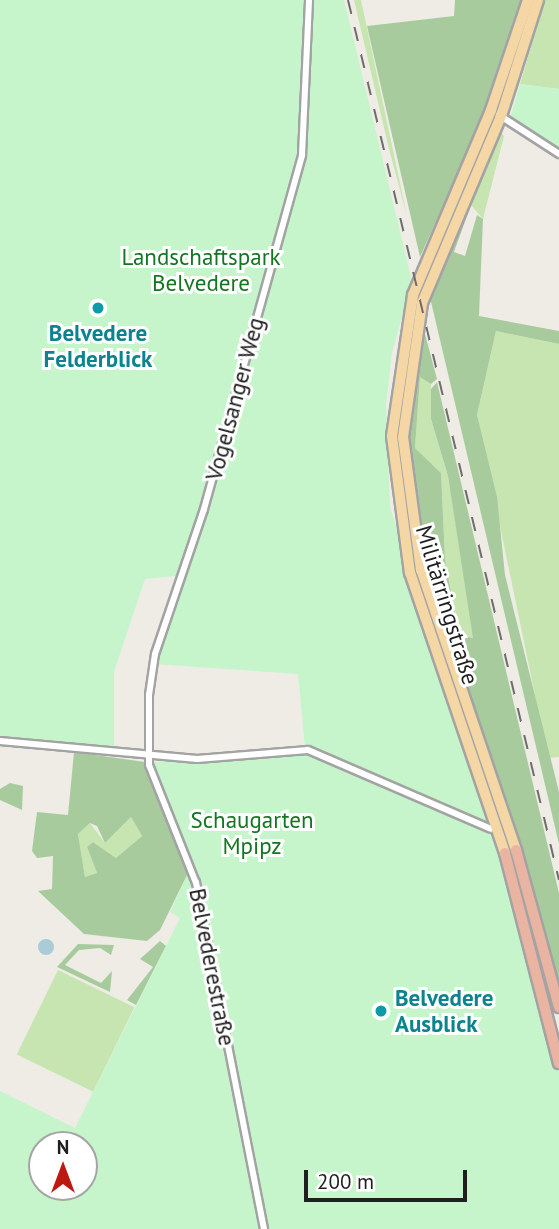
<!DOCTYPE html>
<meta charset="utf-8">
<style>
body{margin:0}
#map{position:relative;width:559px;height:1229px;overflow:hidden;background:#efece6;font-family:"PT Sans",sans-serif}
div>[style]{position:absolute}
.grass>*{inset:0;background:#c7e5b0;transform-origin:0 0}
.forest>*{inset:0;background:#a8cb9e}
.park>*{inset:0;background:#c6f5cc}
.water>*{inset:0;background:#aaccd9}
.round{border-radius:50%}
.roads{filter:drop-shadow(2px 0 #a3a3a3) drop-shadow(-2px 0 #a3a3a3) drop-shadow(0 2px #a3a3a3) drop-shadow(0 -2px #a3a3a3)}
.minor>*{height:6px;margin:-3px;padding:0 3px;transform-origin:3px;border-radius:3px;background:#fff}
.primary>*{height:10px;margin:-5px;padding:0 5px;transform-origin:5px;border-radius:5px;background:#f5d6a5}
.trunk>*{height:10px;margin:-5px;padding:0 5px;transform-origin:5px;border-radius:5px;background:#eab4a2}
.rail>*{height:2px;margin-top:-1px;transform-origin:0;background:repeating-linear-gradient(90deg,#6d6d6d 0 14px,transparent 0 28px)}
.dots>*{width:19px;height:19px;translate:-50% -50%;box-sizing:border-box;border:4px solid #fff;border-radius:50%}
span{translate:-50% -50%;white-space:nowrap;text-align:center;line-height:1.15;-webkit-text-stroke:6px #fff;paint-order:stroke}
.park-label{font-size:23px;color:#147522}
.culture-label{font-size:23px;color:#0d838f;font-weight:700}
.left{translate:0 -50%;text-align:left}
.street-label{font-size:23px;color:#1f1f1f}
.north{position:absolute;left:28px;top:1131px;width:70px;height:70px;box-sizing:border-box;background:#fff;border:2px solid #a5a5a5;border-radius:50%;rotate:0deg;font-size:19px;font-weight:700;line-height:28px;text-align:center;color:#1f1f1f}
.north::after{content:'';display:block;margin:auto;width:24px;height:32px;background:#be1910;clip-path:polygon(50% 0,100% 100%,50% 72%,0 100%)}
.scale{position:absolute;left:304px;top:1170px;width:163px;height:32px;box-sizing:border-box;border:4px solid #1f1f1f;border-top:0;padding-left:9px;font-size:21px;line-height:24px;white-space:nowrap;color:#1f1f1f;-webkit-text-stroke:5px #fff;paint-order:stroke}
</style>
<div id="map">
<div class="grass">
<i style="clip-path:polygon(354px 0,361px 0,407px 216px,389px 149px)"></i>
<i style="clip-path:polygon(545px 0,559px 0,559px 89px,520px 84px)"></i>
<i style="clip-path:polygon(498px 129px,504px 136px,483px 219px,471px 205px)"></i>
<i style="clip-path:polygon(496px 331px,559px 344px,559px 757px,548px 758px,477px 415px)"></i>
<i style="clip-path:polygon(420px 376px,431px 384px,431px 419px,448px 476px,474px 638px,460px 636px,445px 559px,441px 473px,415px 448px)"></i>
<i style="clip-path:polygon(131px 817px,142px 836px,116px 858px,93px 842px,87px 847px,97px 873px,85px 877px,78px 834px,90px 823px,105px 843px)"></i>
<i style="left:58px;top:970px;width:85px;height:94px;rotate:26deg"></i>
</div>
<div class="forest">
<i style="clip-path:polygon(455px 0,523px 0,485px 113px,420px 257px,367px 26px,454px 16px)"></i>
<i style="clip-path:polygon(497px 133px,454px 252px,465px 256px,477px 215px,483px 219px,479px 316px,559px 331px,559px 344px,496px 331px,477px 415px,497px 497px,505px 575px,559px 792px,559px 844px,428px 289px)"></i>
<i style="clip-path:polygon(421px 319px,437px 379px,431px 384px,420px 377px,415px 448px,441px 473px,445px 559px,459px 635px,473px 638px,448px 476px,431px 419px,431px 389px,437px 382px,559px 893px,559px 986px,503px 791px,424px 562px,409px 487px,407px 414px)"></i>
<i style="clip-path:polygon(evenodd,74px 752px,145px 762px,189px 871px,160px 930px,147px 941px,84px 934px,38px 891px,52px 889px,53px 856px,37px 858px,32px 851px,37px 812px,68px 815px,74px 752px,131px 817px,142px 836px,116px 858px,93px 842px,87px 847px,97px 873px,85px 877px,78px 834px,90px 823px,97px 826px,105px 843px,131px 817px)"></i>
<i style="clip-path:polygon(10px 783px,23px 786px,22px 810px,0 800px,0 789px)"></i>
<i style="clip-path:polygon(160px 941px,166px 946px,136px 1005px,127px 1000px,153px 967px,140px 959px)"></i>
<i style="clip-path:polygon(78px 944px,114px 945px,111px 955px,100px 948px,79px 950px,65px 965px,101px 983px,112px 971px,110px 992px,57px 967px)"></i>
</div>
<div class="park">
<i style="clip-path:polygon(evenodd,0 0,344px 0,412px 281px,392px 353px,386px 406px,390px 507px,502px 855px,559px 1072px,559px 1229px,0 1229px,0 1091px,75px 1128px,180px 918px,170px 912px,189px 871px,152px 785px,154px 762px,305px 748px,298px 674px,154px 664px,185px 575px,145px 579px,114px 672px,114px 749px,0 737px,0 0,42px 1145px,84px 1145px,84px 1187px,42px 1187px,42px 1145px)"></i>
<i style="clip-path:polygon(520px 84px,559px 89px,559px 147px,510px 118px)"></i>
</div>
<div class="water">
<i class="round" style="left:38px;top:939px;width:16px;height:16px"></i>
</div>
<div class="roads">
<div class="minor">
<i style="left:499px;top:115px;width:72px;rotate:33deg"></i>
<i style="left:0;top:741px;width:198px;rotate:5.2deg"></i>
<i style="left:197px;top:759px;width:111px;rotate:-4.6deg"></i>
<i style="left:308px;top:750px;width:199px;rotate:23.3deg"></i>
<i style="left:264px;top:1229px;width:353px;rotate:-101.1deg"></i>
<i style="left:196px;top:883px;width:127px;rotate:-111.7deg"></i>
<i style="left:149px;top:765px;width:70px;rotate:-90deg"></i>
<i style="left:149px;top:695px;width:41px;rotate:-81.7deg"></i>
<i style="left:155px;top:654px;width:153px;rotate:-71.3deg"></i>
<i style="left:204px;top:509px;width:367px;rotate:-74.5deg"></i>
<i style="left:302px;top:155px;width:155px;rotate:-87.4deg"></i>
</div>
<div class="primary">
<i style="left:516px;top:850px;width:296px;rotate:-108.7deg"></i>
<i style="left:421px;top:570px;width:134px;rotate:-97.7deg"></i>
<i style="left:403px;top:437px;width:135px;rotate:-81.9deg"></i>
<i style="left:422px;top:303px;width:203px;rotate:-67.1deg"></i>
<i style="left:501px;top:116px;width:122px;rotate:-72.3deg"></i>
<i style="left:505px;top:853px;width:296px;rotate:-108.7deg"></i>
<i style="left:410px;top:573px;width:138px;rotate:-97.5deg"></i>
<i style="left:392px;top:436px;width:143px;rotate:-81.5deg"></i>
<i style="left:413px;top:295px;width:201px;rotate:-67.1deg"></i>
<i style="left:491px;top:110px;width:116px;rotate:-71.4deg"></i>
</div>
<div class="trunk">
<i style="left:516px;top:850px;width:163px;rotate:74.7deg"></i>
<i style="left:505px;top:853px;width:217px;rotate:75.6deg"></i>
</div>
</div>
<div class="rail">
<i style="left:348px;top:0;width:905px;rotate:76.52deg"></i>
</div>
<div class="dots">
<i style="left:98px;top:308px;background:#0f9aa8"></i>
<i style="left:381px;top:1011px;background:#0f9aa8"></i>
</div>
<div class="park-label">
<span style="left:201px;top:270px">Landschaftspark<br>Belvedere</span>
<span style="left:252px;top:833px">Schaugarten<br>Mpipz</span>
</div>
<div class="culture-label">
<span style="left:98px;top:346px">Belvedere<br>Felderblick</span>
<span class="left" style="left:395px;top:1011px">Belvedere<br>Ausblick</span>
</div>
<div class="street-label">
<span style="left:235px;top:399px;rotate:-75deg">Vogelsanger Weg</span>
<span style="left:447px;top:605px;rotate:73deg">Militärringstraße</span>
<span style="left:212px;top:967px;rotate:79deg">Belvederestraße</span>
</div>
<div class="north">N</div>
<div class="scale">200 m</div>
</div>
